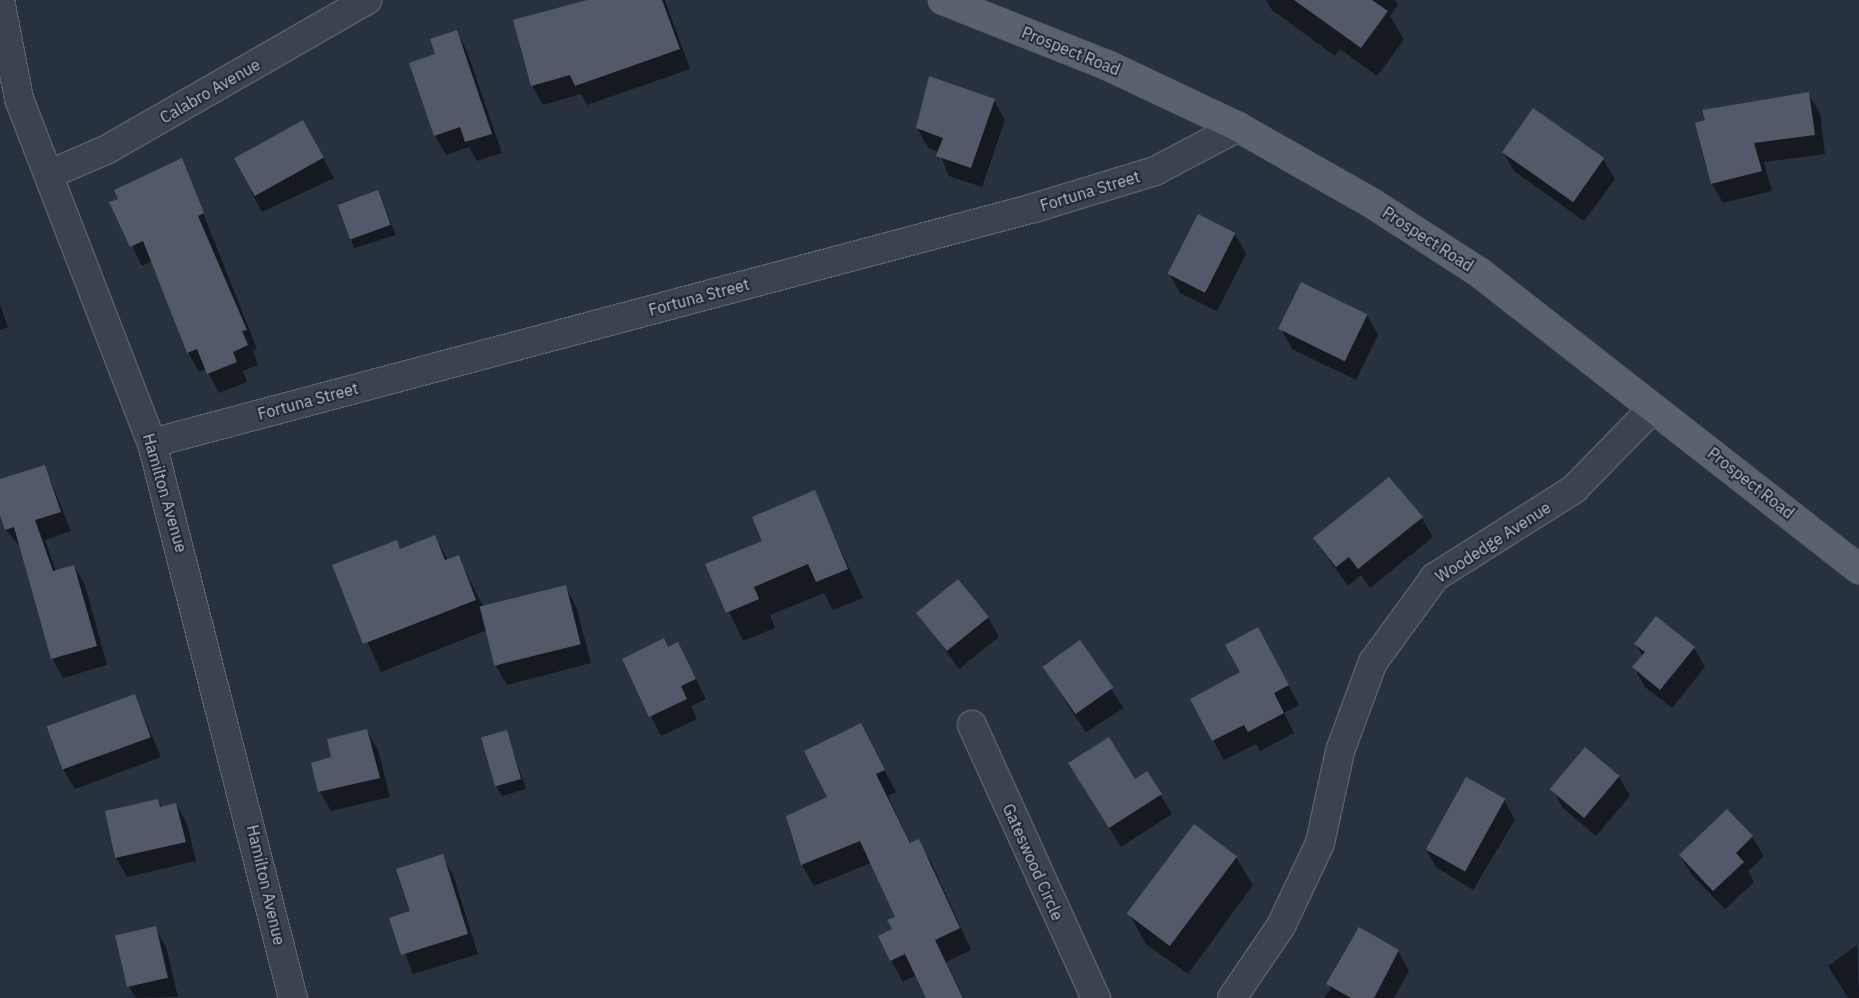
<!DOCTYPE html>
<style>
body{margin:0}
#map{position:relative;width:1859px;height:998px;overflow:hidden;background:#28313e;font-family:"IBM Plex Sans",sans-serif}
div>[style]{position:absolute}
.shadow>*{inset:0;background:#0007;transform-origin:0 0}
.building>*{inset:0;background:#525a69;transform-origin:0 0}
.roads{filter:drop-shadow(1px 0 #5a616c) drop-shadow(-1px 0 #5a616c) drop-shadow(0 1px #5a616c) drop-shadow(0 -1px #5a616c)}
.minor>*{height:28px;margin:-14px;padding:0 14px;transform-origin:14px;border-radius:14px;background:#3c434e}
.primary>*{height:28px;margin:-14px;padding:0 14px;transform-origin:14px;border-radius:14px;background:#5a626e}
span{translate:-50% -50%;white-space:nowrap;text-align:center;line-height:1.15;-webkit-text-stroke:4px #212834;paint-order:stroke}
.street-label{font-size:16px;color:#b8bec9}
</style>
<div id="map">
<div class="shadow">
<i style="clip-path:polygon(591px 0,665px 0,690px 69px,587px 105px,581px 94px,543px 105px,532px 85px)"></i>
<i style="clip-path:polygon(1266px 0,1395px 0,1398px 5px,1390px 16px,1404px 40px,1377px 76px,1340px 49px,1335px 56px,1272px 10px)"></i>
<i style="clip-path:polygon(456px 31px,467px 51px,502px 153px,477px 161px,469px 147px,446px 155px,435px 136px,436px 55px)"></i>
<i style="clip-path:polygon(930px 78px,994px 100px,1005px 120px,982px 187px,949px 176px,939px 152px,928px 148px,917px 128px)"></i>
<i style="clip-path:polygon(1808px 93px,1820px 113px,1825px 154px,1764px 162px,1772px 191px,1723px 203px,1712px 184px,1696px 124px)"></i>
<i style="clip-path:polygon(1533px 110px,1603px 159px,1615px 179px,1584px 221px,1514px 171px,1503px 152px)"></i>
<i style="clip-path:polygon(314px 141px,334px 178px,262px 212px,251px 192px)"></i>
<i style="clip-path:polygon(182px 160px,257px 349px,253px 351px,258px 365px,243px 371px,247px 382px,219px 393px,206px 369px,199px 372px,188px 352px,152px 261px,142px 266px,111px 203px)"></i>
<i style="clip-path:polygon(378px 192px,396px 235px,354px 248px,338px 203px)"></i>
<i style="clip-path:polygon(1198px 216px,1235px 234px,1246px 254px,1217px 311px,1180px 293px,1169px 273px)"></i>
<i style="clip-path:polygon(0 304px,8px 327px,0 330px)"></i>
<i style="clip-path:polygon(1367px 315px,1378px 335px,1356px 380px,1292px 349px,1281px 329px)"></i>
<i style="clip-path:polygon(45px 466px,71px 531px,45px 540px,56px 571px,74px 566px,85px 585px,107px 665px,63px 678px,52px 658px,21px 548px,6px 530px,0 511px,0 480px)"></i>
<i style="clip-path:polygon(814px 492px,863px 598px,833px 610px,824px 593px,770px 615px,775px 628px,743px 641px,707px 565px,764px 541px)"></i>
<i style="clip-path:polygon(1422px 518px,1433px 537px,1370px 588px,1361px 575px,1348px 586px,1314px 539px)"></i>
<i style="clip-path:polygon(435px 537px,448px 560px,458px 556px,484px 608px,565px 586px,576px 606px,591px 663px,507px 685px,496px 666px,487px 630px,381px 672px,333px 566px,396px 541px,401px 550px)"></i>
<i style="clip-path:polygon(918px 613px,988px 617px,999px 637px,959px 669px)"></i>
<i style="left:1080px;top:641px;width:80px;height:45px;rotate:57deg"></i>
<i style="clip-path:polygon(678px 644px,706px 699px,691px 706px,697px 719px,661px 736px,623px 659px)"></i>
<i style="clip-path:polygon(1635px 644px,1694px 648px,1705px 667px,1672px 708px,1645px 687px,1634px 667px,1643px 656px)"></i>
<i style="clip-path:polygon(1269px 648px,1299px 705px,1284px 713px,1294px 733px,1260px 751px,1256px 744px,1224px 760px,1191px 700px,1241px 673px)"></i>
<i style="clip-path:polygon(135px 696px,161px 757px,75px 789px,63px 769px)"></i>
<i style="clip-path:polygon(861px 725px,896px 792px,888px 796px,911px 844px,918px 841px,931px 862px,971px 950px,946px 962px,964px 998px,928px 998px,917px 975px,903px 982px,891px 960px,897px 917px,871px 863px,814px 886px,802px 865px)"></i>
<i style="clip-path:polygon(367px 731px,378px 750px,390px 797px,331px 811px,320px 792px,313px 764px,333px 758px)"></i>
<i style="clip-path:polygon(506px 731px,526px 789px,502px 796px,496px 786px)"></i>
<i style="clip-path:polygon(1147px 773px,1172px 814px,1121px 847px,1081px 782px,1134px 781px)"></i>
<i style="clip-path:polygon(1619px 777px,1630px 796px,1596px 836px,1563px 808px,1552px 789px)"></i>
<i style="clip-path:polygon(158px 800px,162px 808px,176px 804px,187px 824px,196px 861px,127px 877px,116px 858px,107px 812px)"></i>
<i style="clip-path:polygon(1504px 800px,1515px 820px,1473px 890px,1436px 867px,1425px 848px)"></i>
<i style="clip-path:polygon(1195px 826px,1236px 857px,1253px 885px,1188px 974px,1146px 944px,1130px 915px)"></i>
<i style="clip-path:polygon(1752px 837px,1764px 856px,1748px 871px,1754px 882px,1725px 909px,1692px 875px,1680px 856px)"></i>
<i style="clip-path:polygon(442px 856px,453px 875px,478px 954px,413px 974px,391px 918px,411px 912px)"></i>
<i style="clip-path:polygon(155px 928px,166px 947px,178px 997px,136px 998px,129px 987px)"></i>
<i style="clip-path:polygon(1857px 945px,1859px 998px,1848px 998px,1828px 966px)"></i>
<i style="clip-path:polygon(1398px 951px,1409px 971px,1394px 998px,1324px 998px,1331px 989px,1328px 984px)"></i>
</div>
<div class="building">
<i style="clip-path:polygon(587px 0,662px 0,680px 49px,575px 86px,570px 75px,531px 86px,513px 20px)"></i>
<i style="clip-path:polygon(1294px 0,1372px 0,1388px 11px,1361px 48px)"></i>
<i style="clip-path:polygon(457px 30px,492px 134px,465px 142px,460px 127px,434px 136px,409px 63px,435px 54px,430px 39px)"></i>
<i style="clip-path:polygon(929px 76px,995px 99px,971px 168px,936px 156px,943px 138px,916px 128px)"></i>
<i style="clip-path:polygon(1809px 92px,1815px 135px,1754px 143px,1762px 171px,1711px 184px,1695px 123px,1705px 120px,1702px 110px)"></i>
<i style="left:1533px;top:108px;width:87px;height:54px;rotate:35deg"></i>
<i style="left:303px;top:120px;width:43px;height:79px;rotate:61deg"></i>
<i style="clip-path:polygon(182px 158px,204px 213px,198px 216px,247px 330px,242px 331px,248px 345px,233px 352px,237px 362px,207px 374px,197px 349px,187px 353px,143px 241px,130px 247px,109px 202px,118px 199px,114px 190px)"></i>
<i style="left:378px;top:190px;width:37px;height:43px;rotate:70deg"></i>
<i style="left:1198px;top:214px;width:42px;height:67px;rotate:27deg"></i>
<i style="left:1301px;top:282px;width:74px;height:52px;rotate:26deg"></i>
<i style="clip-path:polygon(45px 465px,61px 512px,35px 520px,53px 571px,74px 565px,97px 646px,51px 659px,14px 527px,5px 530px,0 515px,0 479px)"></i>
<i style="clip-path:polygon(1389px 477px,1423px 517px,1358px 569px,1349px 557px,1336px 567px,1313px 538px)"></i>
<i style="clip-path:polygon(815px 490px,848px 569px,816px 582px,808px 564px,754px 587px,759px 599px,726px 613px,705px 564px,762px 541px,752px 517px)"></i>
<i style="clip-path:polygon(435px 535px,445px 560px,459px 555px,476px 600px,363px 644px,332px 565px,397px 540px,400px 549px)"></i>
<i style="left:958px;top:579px;width:49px;height:54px;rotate:51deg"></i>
<i style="left:566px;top:585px;width:61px;height:89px;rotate:76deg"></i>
<i style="clip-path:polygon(1656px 616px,1695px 647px,1660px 690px,1632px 667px,1645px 652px,1634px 644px)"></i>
<i style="clip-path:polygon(1258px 627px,1289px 685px,1274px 693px,1284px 713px,1248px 732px,1244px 725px,1212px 741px,1190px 699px,1240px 672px,1225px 645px)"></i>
<i style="clip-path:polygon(664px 638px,668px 647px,678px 642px,696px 679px,681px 686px,687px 699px,649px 717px,622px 659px)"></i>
<i style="left:1080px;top:640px;width:58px;height:46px;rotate:55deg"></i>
<i style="left:135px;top:694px;width:46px;height:94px;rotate:70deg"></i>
<i style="clip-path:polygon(861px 723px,885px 770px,876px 774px,910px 843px,919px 839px,960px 928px,935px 940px,963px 998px,926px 998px,905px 954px,890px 961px,878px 936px,892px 929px,887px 920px,895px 917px,860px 841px,801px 865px,786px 816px,827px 797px,804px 751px)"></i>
<i style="clip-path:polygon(367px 729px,380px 778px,318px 792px,311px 763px,331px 757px,327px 739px)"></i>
<i style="left:507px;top:730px;width:51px;height:27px;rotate:74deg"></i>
<i style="clip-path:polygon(1109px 737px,1135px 779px,1147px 771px,1162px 794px,1109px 828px,1068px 763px)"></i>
<i style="left:1585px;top:747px;width:45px;height:55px;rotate:40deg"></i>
<i style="left:1466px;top:777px;width:45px;height:83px;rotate:29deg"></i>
<i style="clip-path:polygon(158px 799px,160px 807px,176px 803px,186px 842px,115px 858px,105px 811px)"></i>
<i style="clip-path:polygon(1727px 809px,1753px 836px,1736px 853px,1744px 862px,1713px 891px,1679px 855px)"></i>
<i style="left:1194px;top:824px;width:54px;height:112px;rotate:37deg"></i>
<i style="clip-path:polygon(443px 854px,468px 934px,401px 955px,389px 918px,410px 911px,396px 869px)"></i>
<i style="left:156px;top:926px;width:53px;height:42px;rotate:77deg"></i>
<i style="clip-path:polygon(1359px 927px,1399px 950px,1374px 998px,1351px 998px,1326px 984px)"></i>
</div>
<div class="roads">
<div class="minor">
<i style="left:0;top:0;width:101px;rotate:79.1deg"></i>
<i style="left:19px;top:99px;width:369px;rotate:68.9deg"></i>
<i style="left:152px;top:443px;width:573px;rotate:75.75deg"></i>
<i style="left:50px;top:174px;width:63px;rotate:-23.3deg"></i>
<i style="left:108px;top:149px;width:299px;rotate:-29.9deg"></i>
<i style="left:152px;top:443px;width:913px;rotate:-14.92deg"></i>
<i style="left:1034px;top:208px;width:127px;rotate:-17deg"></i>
<i style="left:1155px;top:171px;width:94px;rotate:-27.9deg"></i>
<i style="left:972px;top:725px;width:300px;rotate:65.6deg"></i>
<i style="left:1232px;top:998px;width:87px;rotate:-55.8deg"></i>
<i style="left:1281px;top:926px;width:92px;rotate:-64.8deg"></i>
<i style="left:1320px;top:843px;width:94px;rotate:-77.7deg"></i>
<i style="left:1340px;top:751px;width:95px;rotate:-69.7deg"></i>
<i style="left:1373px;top:662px;width:105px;rotate:-53.9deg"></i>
<i style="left:1435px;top:577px;width:165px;rotate:-32.3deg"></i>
<i style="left:1574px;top:489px;width:113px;rotate:-45.7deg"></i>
</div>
<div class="primary">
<i style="left:943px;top:0;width:179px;rotate:21.7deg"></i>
<i style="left:1109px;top:66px;width:143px;rotate:25.3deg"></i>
<i style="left:1238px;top:127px;width:154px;rotate:29.6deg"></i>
<i style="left:1372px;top:203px;width:129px;rotate:32.9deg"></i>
<i style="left:1480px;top:273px;width:481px;rotate:38deg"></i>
</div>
</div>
<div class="street-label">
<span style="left:1071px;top:51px;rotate:22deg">Prospect Road</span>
<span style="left:210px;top:91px;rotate:-30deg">Calabro Avenue</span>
<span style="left:1090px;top:191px;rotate:-17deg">Fortuna Street</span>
<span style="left:1428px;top:239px;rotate:33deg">Prospect Road</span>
<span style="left:699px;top:297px;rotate:-15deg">Fortuna Street</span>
<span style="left:308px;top:401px;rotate:-15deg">Fortuna Street</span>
<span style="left:1751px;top:483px;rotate:38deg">Prospect Road</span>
<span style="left:165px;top:493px;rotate:74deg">Hamilton Avenue</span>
<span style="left:1493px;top:542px;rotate:-33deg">Woodedge Avenue</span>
<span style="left:1033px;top:862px;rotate:66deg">Gateswood Circle</span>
<span style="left:266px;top:885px;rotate:77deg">Hamilton Avenue</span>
</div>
</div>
